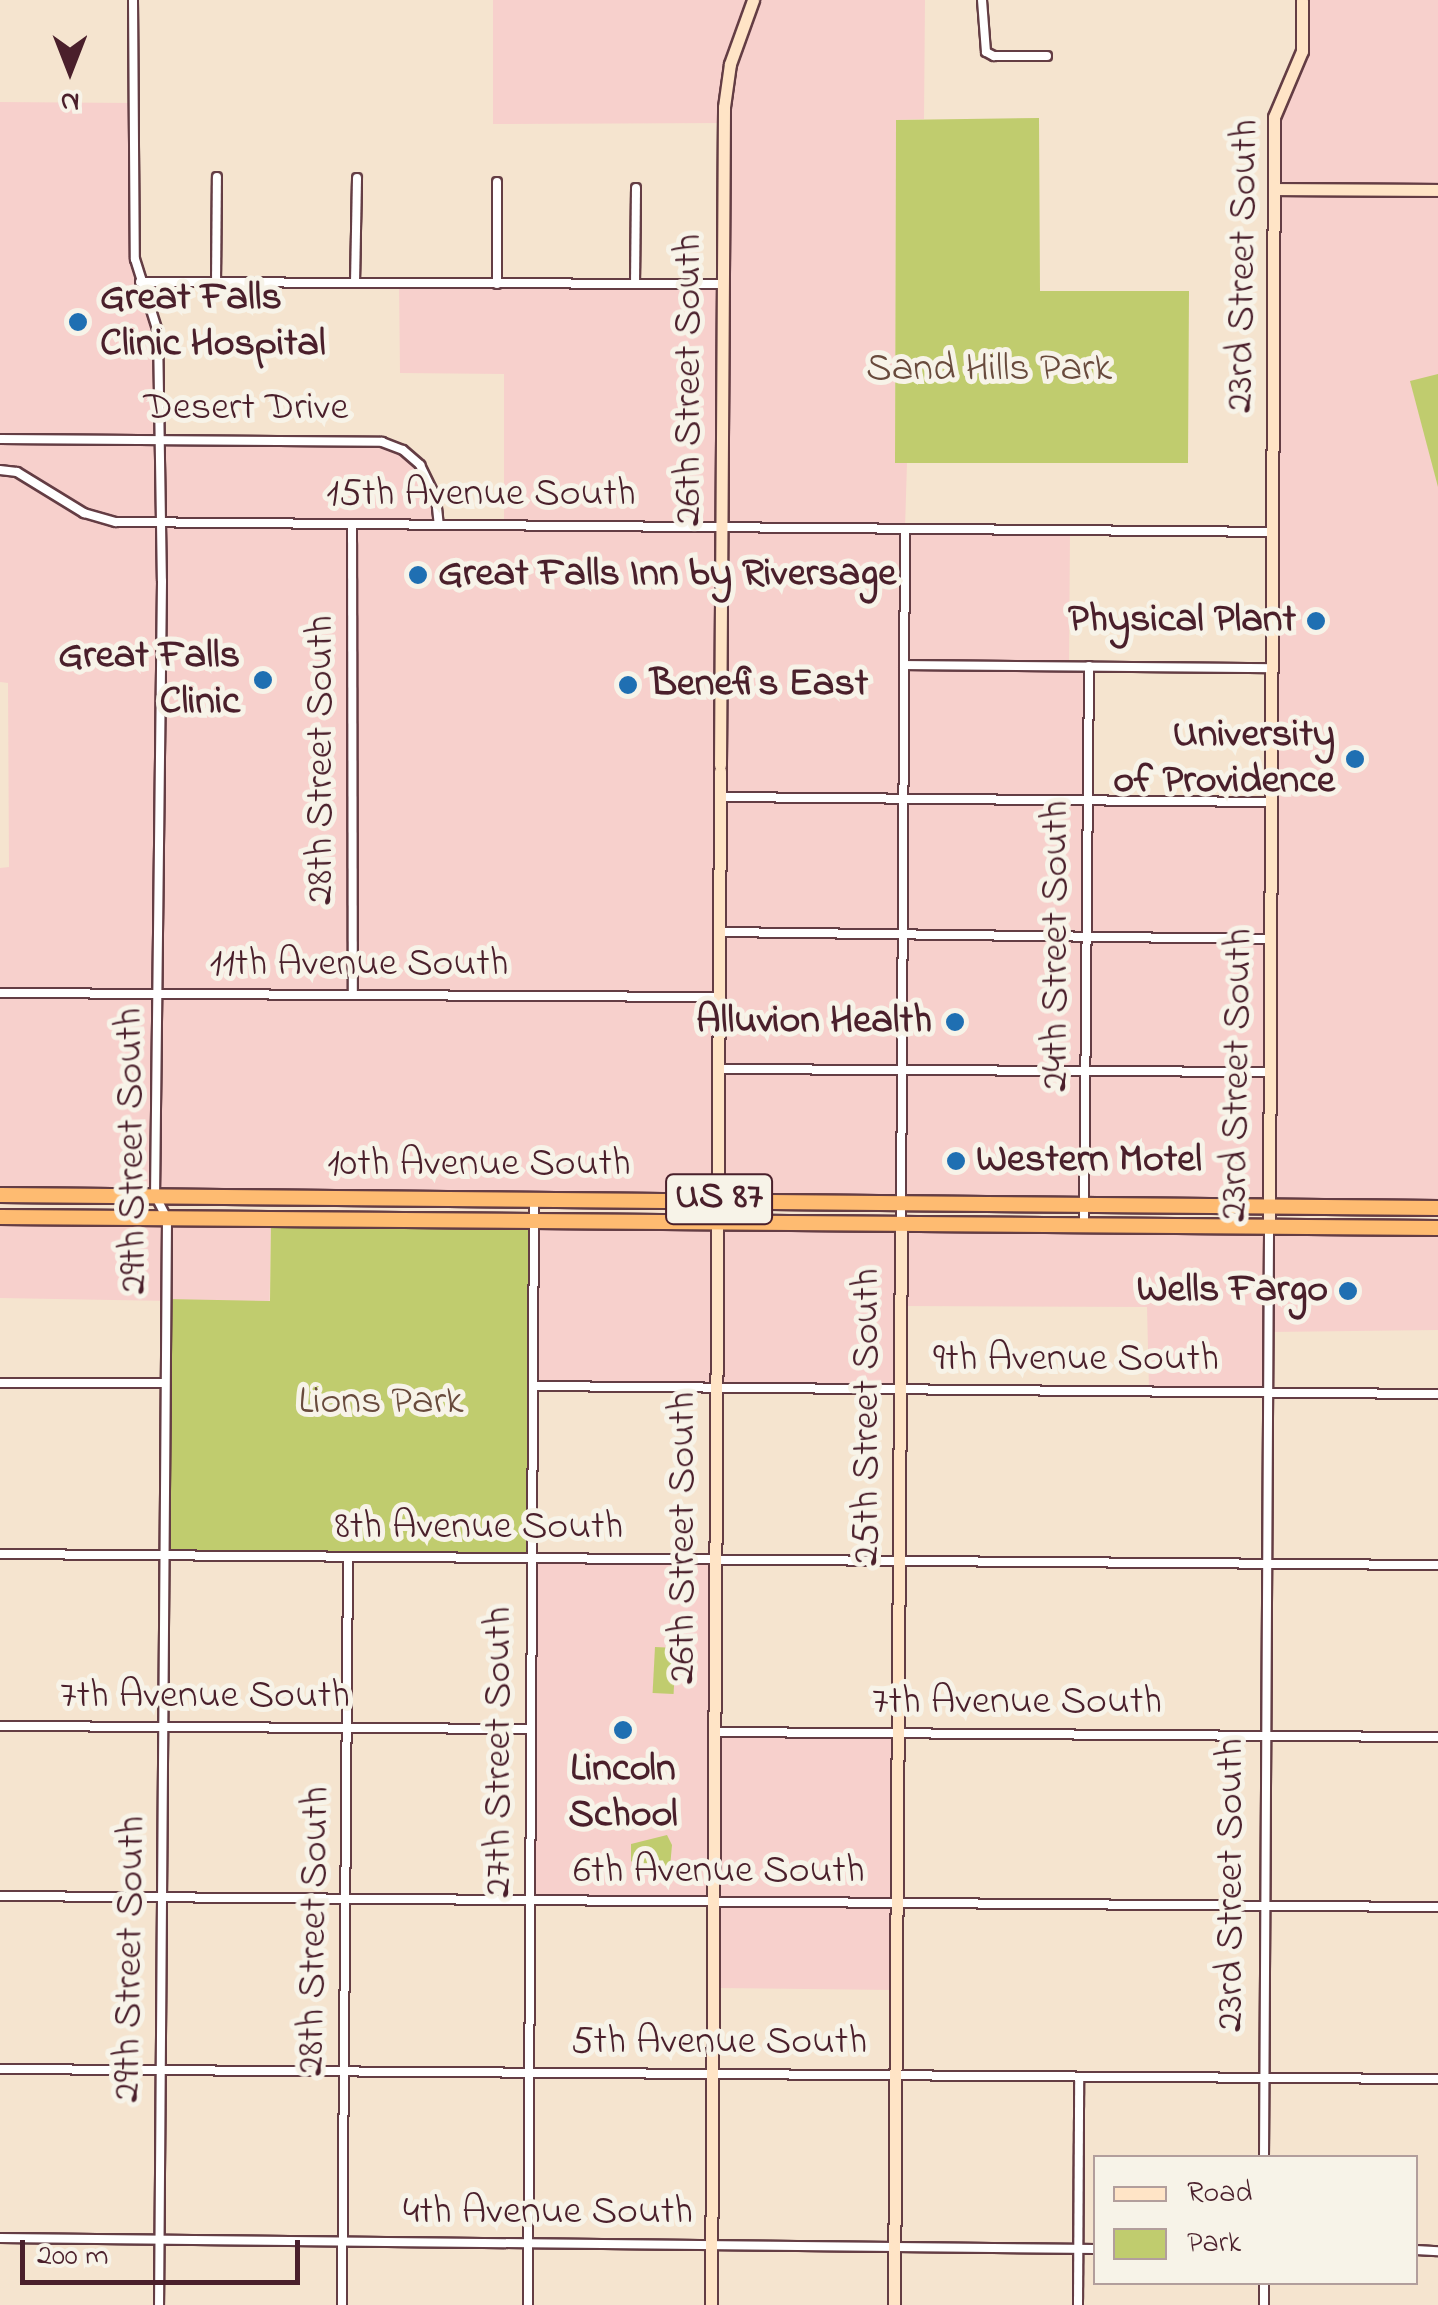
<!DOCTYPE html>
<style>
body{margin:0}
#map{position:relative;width:1438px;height:2305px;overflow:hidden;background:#f5e4cf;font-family:"Indie Flower",sans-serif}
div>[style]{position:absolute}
.built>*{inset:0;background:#f7d0cc;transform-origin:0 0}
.green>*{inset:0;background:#c0cc6e;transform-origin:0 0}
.roads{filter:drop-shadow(2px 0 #643d44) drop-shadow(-2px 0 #643d44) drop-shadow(0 2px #643d44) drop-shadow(0 -2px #643d44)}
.street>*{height:8px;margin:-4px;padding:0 4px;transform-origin:4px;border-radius:4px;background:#fff}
.secondary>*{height:11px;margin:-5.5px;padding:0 5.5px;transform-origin:5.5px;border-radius:5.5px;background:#ffe4c6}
.highway>*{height:14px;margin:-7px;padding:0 7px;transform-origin:7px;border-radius:7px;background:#febb71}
.dots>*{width:28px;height:28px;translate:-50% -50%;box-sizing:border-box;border:5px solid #f7f3e8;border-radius:50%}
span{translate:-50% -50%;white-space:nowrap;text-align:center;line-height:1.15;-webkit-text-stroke:10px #f7f3e8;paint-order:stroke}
.shield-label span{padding:2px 8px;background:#f7f3e8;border:2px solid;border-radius:8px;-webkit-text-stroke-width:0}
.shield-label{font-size:38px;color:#4a1f2b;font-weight:700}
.street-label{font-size:40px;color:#4a1f2b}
.poi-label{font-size:40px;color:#4a1f2b;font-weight:700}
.left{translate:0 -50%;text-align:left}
.right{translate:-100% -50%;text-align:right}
.park-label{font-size:40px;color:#684a3c}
.legend{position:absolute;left:1093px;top:2155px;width:325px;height:130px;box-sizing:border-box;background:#f7f3e8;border:2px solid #b29e9c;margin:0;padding:12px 18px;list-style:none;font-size:30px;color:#4a1f2b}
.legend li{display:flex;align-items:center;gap:20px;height:50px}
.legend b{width:50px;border:2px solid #b29e9c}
.north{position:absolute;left:20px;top:20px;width:100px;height:100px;-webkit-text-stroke:8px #f7f3e8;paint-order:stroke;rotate:180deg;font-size:28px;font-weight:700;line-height:40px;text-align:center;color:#4a1f2b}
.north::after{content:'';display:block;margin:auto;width:35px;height:45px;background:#4a1f2b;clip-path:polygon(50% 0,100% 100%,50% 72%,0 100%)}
.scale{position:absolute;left:20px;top:2240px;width:280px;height:45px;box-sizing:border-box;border:5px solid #4a1f2b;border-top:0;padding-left:12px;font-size:30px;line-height:35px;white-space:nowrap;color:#4a1f2b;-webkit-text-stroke:8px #f7f3e8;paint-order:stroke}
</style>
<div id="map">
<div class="built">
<i style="clip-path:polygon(493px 0,925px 0,924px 119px,896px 120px,895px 462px,907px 463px,905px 529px,1070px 531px,1069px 665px,1089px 666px,1088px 799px,1272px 802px,1274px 117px,1296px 71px,1302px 0,1438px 0,1438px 1208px,0 1195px,0 868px,9px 867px,8px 683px,0 682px,0 102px,133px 103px,135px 259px,154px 312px,159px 438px,359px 439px,403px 450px,429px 480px,439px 525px,504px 525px,504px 374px,400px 373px,399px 283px,723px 284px,723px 123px,493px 124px)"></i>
<i style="left:0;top:1217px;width:271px;height:81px;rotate:1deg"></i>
<i style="clip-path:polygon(535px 1221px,1438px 1228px,1438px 1330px,1269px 1332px,1269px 1391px,1149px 1390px,1147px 1307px,901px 1306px,900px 1388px,533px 1386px)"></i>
<i style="clip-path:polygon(532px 1558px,716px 1559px,715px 1731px,898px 1733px,895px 1990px,713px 1988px,713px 1902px,529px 1901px)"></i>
</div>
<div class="green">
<i style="clip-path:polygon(1039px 118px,1040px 291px,1189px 291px,1188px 463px,895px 463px,896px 120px)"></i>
<i style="clip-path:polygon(1438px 374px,1438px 487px,1410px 381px)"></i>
<i style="clip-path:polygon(271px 1220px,535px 1221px,532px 1558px,164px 1556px,166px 1299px,270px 1301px)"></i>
<i style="left:655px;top:1647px;width:21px;height:46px;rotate:3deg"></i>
<i style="clip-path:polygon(667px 1835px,672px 1845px,670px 1867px,639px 1867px,631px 1861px,631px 1844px)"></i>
</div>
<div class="roads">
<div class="street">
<i style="left:133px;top:0;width:259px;rotate:89.6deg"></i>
<i style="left:135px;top:259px;width:77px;rotate:72.5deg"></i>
<i style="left:158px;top:332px;width:249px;rotate:89.1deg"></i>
<i style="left:162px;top:581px;width:614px;rotate:90.65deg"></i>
<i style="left:155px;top:1195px;width:27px;rotate:63deg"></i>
<i style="left:167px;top:1219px;width:1086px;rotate:90.42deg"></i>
<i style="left:982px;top:0;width:52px;rotate:85.6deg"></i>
<i style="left:986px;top:52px;width:9px;rotate:27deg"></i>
<i style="left:994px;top:56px;width:53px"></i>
<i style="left:140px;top:282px;width:583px;rotate:0.2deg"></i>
<i style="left:216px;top:283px;width:106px;rotate:-89.5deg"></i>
<i style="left:355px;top:283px;width:105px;rotate:-88.9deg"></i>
<i style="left:497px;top:284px;width:102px;rotate:-90deg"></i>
<i style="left:635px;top:284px;width:96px;rotate:-89.4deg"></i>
<i style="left:0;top:439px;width:382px;rotate:0.4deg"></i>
<i style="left:382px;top:442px;width:22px;rotate:21deg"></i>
<i style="left:403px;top:450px;width:23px;rotate:41deg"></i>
<i style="left:420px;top:465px;width:37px;rotate:64deg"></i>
<i style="left:436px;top:498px;width:27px;rotate:84deg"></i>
<i style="left:0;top:470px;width:17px;rotate:7deg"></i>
<i style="left:17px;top:472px;width:79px;rotate:31.5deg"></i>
<i style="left:84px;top:513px;width:33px;rotate:16deg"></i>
<i style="left:116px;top:522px;width:1158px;rotate:0.49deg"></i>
<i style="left:352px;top:524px;width:471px;rotate:89.9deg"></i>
<i style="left:904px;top:665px;width:369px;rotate:0.5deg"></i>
<i style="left:720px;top:797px;width:552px;rotate:0.52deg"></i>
<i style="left:719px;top:932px;width:553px;rotate:0.73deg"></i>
<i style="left:0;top:993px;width:718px;rotate:0.32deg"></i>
<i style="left:718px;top:1069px;width:552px;rotate:0.31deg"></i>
<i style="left:901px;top:1223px;width:694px;rotate:-89.67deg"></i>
<i style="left:1084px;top:1227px;width:561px;rotate:-89.49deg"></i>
<i style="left:0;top:1383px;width:164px"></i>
<i style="left:533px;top:1386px;width:905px;rotate:0.51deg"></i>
<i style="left:0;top:1554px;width:1438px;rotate:0.44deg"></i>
<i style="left:0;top:1726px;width:529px;rotate:0.32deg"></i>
<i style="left:715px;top:1732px;width:723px;rotate:0.4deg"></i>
<i style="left:0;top:1896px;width:1438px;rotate:0.44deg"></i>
<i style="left:0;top:2069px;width:1438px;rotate:0.4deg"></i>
<i style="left:1264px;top:2158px;width:930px;rotate:-89.69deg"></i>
<i style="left:0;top:2238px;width:1096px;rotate:0.58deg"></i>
<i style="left:1416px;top:2250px;width:22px;rotate:3deg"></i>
<i style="left:342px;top:2305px;width:748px;rotate:-89.54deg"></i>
<i style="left:528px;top:2305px;width:1105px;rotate:-89.69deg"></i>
<i style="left:1078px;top:2305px;width:228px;rotate:-89.7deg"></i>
<i style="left:1264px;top:2305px;width:23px;rotate:-90deg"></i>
</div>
<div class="secondary">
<i style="left:1274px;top:189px;width:164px;rotate:0.3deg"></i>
<i style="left:720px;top:765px;width:658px;rotate:-89.65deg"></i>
<i style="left:724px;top:107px;width:43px;rotate:-82.1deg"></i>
<i style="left:730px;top:64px;width:68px;rotate:-70.2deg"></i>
<i style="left:1269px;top:1228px;width:1111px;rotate:-89.74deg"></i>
<i style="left:1274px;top:117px;width:72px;rotate:-67deg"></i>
<i style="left:1302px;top:51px;width:51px;rotate:-90deg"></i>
<i style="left:711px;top:2305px;width:1534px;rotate:-89.66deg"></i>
<i style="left:894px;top:2305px;width:1082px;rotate:-89.63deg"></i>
</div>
<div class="highway">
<i style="left:0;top:1195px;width:1438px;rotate:0.52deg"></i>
<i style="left:0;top:1217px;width:1438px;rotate:0.44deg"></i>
</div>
</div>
<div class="dots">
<i style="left:78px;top:322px;background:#1f6fb2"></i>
<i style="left:418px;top:575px;background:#1f6fb2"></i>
<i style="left:1316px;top:621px;background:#1f6fb2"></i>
<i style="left:263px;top:680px;background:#1f6fb2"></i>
<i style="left:628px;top:685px;background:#1f6fb2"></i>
<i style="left:1355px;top:759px;background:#1f6fb2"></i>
<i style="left:955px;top:1022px;background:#1f6fb2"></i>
<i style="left:956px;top:1161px;background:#1f6fb2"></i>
<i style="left:1348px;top:1291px;background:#1f6fb2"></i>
<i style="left:623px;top:1730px;background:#1f6fb2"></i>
</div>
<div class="shield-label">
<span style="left:719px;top:1199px">US 87</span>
</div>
<div class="street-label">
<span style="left:1244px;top:266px;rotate:-89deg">23rd Street South</span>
<span style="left:690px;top:380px;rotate:-90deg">26th Street South</span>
<span style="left:246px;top:409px">Desert Drive</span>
<span style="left:481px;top:495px">15th Avenue South</span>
<span style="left:322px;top:760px;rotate:-90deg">28th Street South</span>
<span style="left:1057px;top:946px;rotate:-90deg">24th Street South</span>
<span style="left:359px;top:965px">11th Avenue South</span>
<span style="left:1238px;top:1075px;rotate:-89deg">23rd Street South</span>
<span style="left:133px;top:1151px;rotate:-91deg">29th Street South</span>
<span style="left:479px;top:1165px">10th Avenue South</span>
<span style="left:1076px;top:1360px">9th Avenue South</span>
<span style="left:868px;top:1417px;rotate:-90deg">25th Street South</span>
<span style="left:479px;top:1528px">8th Avenue South</span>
<span style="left:684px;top:1538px;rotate:-90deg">26th Street South</span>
<span style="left:205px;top:1697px">7th Avenue South</span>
<span style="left:1017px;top:1703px">7th Avenue South</span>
<span style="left:500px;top:1752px;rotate:-90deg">27th Street South</span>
<span style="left:719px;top:1872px">6th Avenue South</span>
<span style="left:1232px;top:1885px;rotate:-90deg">23rd Street South</span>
<span style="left:315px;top:1931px;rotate:-89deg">28th Street South</span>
<span style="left:131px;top:1959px;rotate:-89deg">29th Street South</span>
<span style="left:719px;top:2043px">5th Avenue South</span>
<span style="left:548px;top:2213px">4th Avenue South</span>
</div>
<div class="poi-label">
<span class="left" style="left:100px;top:322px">Great Falls<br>Clinic Hospital</span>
<span class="left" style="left:438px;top:575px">Great Falls Inn by Riversage</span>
<span class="right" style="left:1296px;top:621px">Physical Plant</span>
<span class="right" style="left:240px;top:680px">Great Falls<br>Clinic</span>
<span class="left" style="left:650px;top:685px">Benefis East</span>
<span class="right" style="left:1335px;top:759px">University<br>of Providence</span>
<span class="right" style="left:932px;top:1022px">Alluvion Health</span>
<span class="left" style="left:976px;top:1161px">Western Motel</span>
<span class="right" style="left:1328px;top:1291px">Wells Fargo</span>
<span style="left:623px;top:1793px">Lincoln<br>School</span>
</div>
<div class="park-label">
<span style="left:989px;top:370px">Sand Hills Park</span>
<span style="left:381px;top:1403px">Lions Park</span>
</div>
<ul class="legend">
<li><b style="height:12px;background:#ffe4c6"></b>Road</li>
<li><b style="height:28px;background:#c0cc6e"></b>Park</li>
</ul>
<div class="north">N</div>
<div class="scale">200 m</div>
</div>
